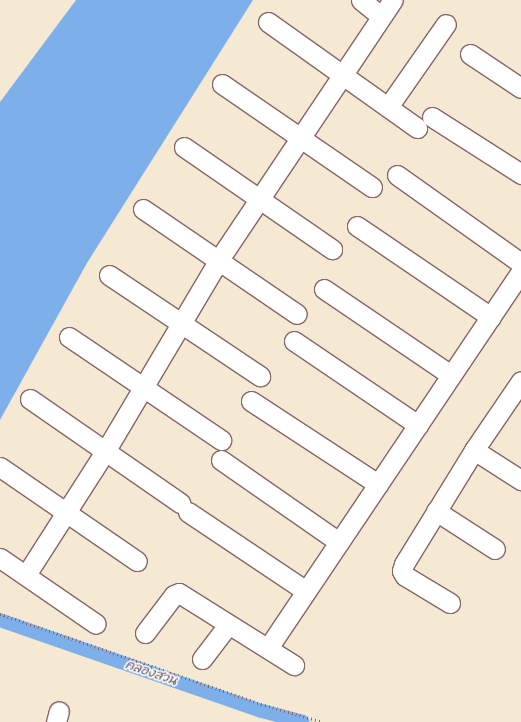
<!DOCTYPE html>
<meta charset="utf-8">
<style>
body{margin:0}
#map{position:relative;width:521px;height:722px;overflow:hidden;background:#f5e9d3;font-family:"Shantell Sans","Playpen Sans Thai",sans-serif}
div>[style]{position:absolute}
.water>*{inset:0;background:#7db0ea}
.canal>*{height:14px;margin:-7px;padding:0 7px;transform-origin:7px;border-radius:7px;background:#7db0ea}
.path>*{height:2.5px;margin-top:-1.25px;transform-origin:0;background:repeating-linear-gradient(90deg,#866666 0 1px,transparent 0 4px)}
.roads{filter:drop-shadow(1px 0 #866666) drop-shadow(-1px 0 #866666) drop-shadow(0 1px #866666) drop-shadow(0 -1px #866666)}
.minor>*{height:19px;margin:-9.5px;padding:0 9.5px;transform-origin:9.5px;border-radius:9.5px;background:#fff}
span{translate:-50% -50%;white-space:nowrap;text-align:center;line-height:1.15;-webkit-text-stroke:3.5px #fdfcf7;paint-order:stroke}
.water-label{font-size:13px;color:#5c526e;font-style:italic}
</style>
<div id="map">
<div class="water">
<i style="clip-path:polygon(76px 0,253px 0,87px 263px,0 420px,0 102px)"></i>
</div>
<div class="canal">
<i style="left:0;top:620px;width:277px;rotate:19.2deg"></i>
<i style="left:262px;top:711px;width:42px;rotate:15deg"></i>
</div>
<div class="path">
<i style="left:0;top:614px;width:280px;rotate:19deg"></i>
<i style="left:265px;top:705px;width:60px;rotate:16.3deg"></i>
</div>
<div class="roads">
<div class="minor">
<i style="left:361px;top:0;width:26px;rotate:39deg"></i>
<i style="left:268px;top:22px;width:183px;rotate:35.4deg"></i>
<i style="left:470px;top:54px;width:61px;rotate:33.7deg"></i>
<i style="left:222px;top:84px;width:182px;rotate:34.5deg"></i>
<i style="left:388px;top:107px;width:101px;rotate:-55.1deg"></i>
<i style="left:432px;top:117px;width:106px;rotate:32.6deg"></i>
<i style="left:184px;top:147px;width:180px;rotate:34.6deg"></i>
<i style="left:397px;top:175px;width:152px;rotate:35.4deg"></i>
<i style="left:143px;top:209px;width:186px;rotate:34.3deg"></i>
<i style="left:357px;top:226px;width:162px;rotate:34.2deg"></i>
<i style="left:109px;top:275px;width:182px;rotate:33.8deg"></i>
<i style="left:324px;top:289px;width:153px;rotate:34.1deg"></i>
<i style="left:69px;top:337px;width:184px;rotate:34.1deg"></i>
<i style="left:294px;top:341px;width:150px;rotate:34.1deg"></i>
<i style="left:30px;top:399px;width:183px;rotate:34.7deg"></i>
<i style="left:251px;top:401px;width:152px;rotate:33.2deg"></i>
<i style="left:474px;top:450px;width:56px;rotate:32.6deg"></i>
<i style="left:221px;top:460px;width:144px;rotate:34.8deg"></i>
<i style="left:0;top:467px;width:166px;rotate:34.5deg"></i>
<i style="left:436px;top:511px;width:70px;rotate:32.8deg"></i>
<i style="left:188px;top:512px;width:142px;rotate:33.8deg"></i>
<i style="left:0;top:558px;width:116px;rotate:34.5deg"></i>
<i style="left:26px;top:575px;width:148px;rotate:-57.4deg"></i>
<i style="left:106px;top:450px;width:220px;rotate:-59.3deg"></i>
<i style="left:218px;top:261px;width:314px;rotate:-56.2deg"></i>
<i style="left:450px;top:603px;width:52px;rotate:-149deg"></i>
<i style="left:405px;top:576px;width:6px;rotate:-121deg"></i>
<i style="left:402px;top:571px;width:7px;rotate:-74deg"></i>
<i style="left:404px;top:564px;width:134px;rotate:-58.4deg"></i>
<i style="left:474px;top:450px;width:83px;rotate:-55.7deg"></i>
<i style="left:145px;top:633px;width:48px;rotate:-52.7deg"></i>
<i style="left:174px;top:595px;width:5px;rotate:-22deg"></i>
<i style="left:179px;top:593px;width:136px;rotate:32.1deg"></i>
<i style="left:268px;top:648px;width:453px;rotate:-56.1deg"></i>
<i style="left:202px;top:659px;width:43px;rotate:-52.6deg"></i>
<i style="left:56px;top:722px;width:11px;rotate:-75deg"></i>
</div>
</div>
<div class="water-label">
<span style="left:151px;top:673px;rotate:19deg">คลองสวน</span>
</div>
</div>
